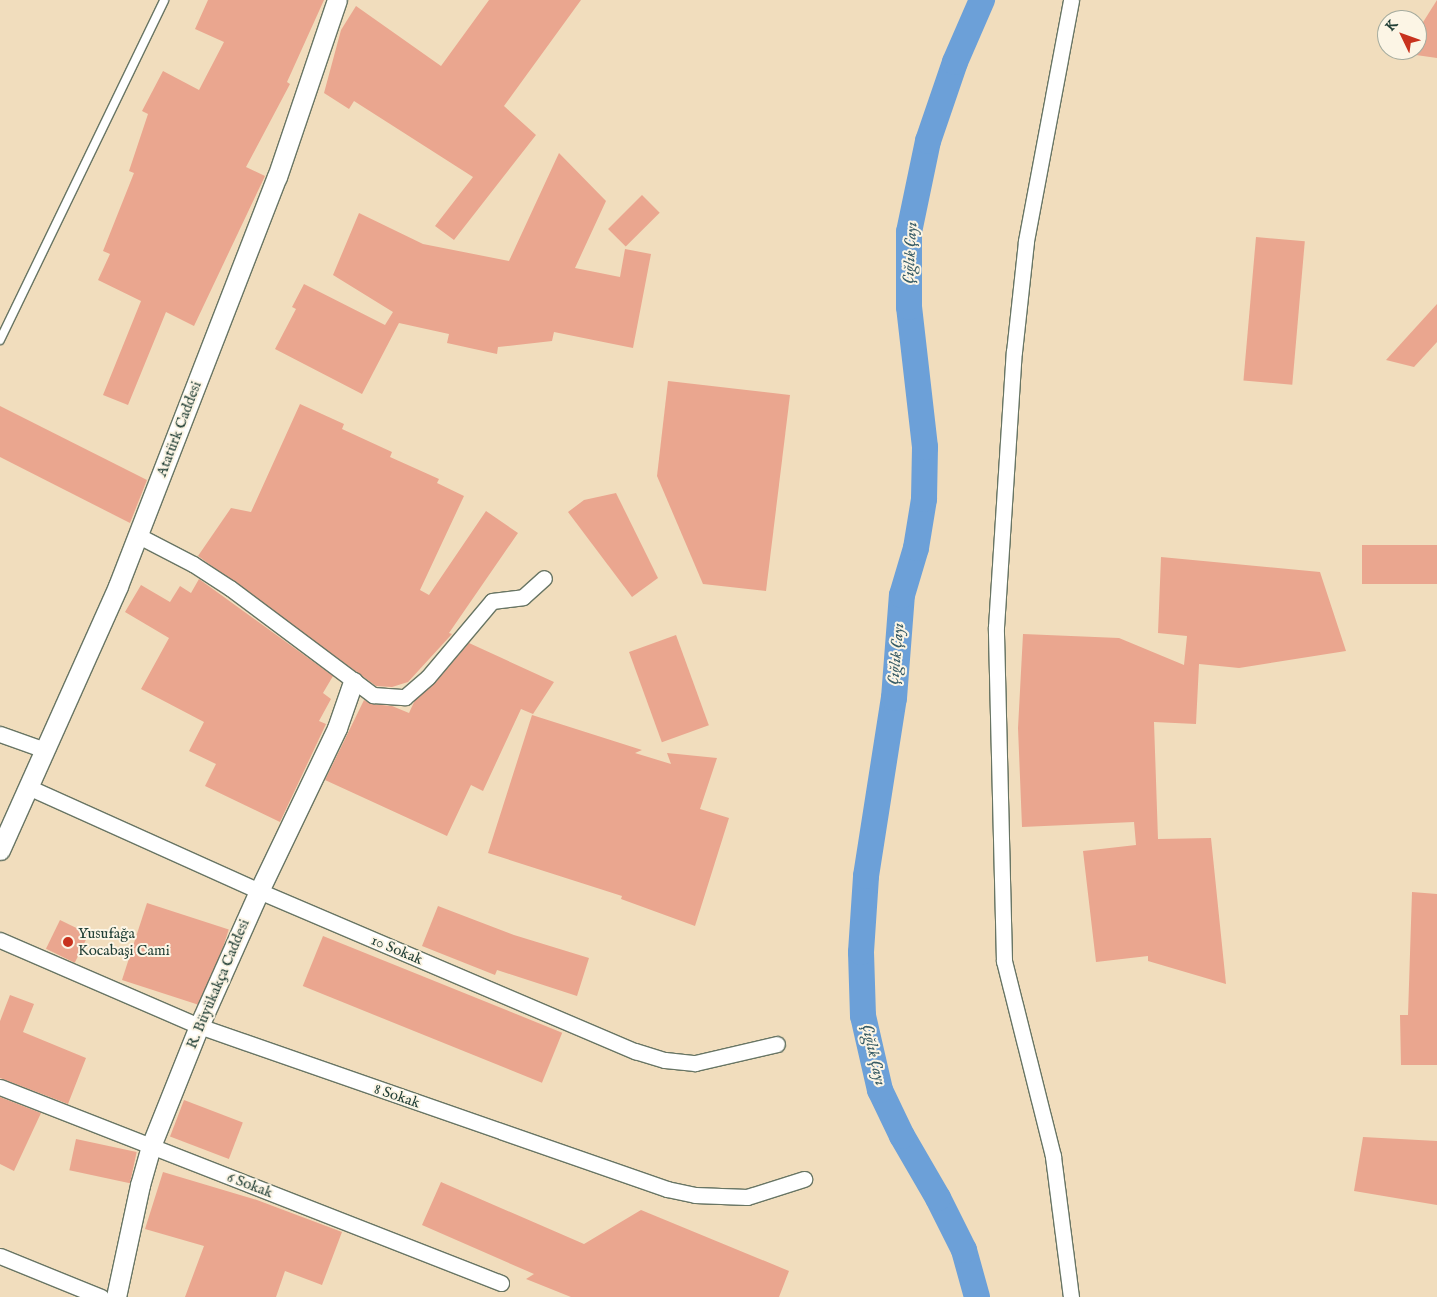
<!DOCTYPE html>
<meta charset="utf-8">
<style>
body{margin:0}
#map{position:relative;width:1437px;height:1297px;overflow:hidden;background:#f1ddbd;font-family:"IM FELL English",serif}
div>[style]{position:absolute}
.river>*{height:26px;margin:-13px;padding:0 13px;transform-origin:13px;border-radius:13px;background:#6ca0d8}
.building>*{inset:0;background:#eaa68f;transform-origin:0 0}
.roads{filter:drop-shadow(1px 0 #687564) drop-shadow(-1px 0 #687564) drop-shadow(0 1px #687564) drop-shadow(0 -1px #687564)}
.service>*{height:8px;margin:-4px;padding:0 4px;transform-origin:4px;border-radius:4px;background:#fff}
.minor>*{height:15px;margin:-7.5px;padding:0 7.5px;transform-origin:7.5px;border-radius:7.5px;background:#fff}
.tertiary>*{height:19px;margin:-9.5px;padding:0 9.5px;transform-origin:9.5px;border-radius:9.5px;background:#fff}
.dots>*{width:14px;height:14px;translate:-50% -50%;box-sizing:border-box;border:2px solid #fcf5e5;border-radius:50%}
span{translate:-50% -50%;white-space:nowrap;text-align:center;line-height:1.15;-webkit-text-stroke:4px #fcf5e5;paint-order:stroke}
.street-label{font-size:15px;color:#1f3d34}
.poi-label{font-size:15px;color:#1f3d34}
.left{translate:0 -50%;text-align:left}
.water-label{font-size:16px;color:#365b65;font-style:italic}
.north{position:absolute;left:1377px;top:10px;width:50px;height:50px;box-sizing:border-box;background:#fcf5e5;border:1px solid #a4ab9e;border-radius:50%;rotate:312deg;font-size:14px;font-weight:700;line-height:20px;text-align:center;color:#1f3d34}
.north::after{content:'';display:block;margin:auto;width:18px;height:22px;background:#c8321e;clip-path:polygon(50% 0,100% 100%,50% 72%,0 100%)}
</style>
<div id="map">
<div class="river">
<i style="left:977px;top:1297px;width:49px;rotate:-105.5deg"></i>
<i style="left:964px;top:1250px;width:58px;rotate:-116.6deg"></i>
<i style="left:938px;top:1198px;width:72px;rotate:-120.1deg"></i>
<i style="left:902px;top:1136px;width:51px;rotate:-115.6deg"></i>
<i style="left:880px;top:1090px;width:76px;rotate:-102.9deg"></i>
<i style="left:863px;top:1016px;width:64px;rotate:-91.8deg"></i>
<i style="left:861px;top:952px;width:76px;rotate:-86.2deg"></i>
<i style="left:866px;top:876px;width:180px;rotate:-81.1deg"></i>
<i style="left:894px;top:698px;width:103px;rotate:-85.6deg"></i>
<i style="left:902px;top:595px;width:49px;rotate:-73.4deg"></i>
<i style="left:916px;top:548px;width:50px;rotate:-80.7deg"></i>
<i style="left:924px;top:499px;width:52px;rotate:-88.9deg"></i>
<i style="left:925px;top:447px;width:141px;rotate:-96.5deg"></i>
<i style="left:909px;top:307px;width:75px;rotate:-90deg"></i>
<i style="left:909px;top:232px;width:93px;rotate:-78.2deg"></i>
<i style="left:928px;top:141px;width:83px;rotate:-71.1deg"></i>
<i style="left:955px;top:62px;width:68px;rotate:-66.5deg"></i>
</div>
<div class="building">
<i style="clip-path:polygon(208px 0,324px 0,287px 82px,290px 84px,246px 167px,265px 176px,194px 326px,166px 312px,128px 405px,103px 395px,141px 301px,98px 280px,110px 254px,103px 251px,134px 173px,129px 171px,148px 114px,142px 111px,163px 71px,199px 90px,224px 42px,195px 29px)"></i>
<i style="clip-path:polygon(489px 0,581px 0,504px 106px,536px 135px,454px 240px,435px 226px,473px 177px,354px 101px,349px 109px,324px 93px,341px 30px,356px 6px,441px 66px)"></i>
<i style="clip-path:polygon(1437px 0,1437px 58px,1416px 55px,1420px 27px)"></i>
<i style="clip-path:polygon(559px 153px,606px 201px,575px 268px,620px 277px,625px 249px,651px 254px,633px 348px,554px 332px,552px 341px,498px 347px,497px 354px,447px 343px,449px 334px,399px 323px,362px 394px,275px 349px,296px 309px,292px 307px,304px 284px,385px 325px,393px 312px,333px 275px,359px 213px,423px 244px,509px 261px)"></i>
<i style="left:642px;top:195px;width:25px;height:48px;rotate:45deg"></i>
<i style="left:1256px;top:237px;width:49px;height:144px;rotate:5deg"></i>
<i style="clip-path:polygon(1437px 304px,1437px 342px,1414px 367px,1386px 360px)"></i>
<i style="clip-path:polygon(668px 381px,790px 395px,766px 591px,703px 584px,657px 476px)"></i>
<i style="clip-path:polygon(300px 404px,344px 424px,342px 429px,392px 452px,390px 457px,439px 479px,437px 483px,464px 496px,420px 590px,429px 595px,486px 511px,518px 533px,449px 633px,452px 634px,408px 682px,392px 687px,376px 686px,198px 556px,231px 508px,251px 512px)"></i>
<i style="clip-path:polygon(0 406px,147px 480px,130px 523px,0 457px)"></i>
<i style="clip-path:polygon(616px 493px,658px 578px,632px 597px,568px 512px,584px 500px)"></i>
<i style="left:1437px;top:545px;width:39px;height:75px;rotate:90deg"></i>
<i style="clip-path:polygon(1161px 557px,1320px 572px,1346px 651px,1239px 668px,1199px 664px,1196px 724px,1154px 722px,1158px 839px,1211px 838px,1226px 984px,1148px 961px,1148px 956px,1096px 962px,1083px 851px,1136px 845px,1134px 822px,1022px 827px,1018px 728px,1023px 634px,1119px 638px,1184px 665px,1187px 636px,1158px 633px)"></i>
<i style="clip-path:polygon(199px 579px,333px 676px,323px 693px,331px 699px,319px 721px,326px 724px,280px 822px,205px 786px,216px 764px,189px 751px,204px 722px,141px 689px,169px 638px,125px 612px,141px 585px,170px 602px,180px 586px,191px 593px)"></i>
<i style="left:676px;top:635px;width:96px;height:50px;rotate:70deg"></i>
<i style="clip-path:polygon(469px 643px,554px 682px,533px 714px,521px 709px,483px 791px,471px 785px,447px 836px,325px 780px,364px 700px,372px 704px,392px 706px,409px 713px,415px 700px,435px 683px)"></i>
<i style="clip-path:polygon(532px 715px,642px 750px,635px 753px,671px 764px,667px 753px,717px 758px,700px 809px,729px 818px,695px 926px,621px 899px,622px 896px,488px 853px)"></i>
<i style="clip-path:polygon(1412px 892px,1437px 894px,1437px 1065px,1401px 1065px,1400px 1015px,1408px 1015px)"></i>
<i style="left:147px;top:903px;width:86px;height:81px;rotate:18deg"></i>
<i style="clip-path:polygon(438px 906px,514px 935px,589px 958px,577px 996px,497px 970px,495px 975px,422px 946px)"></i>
<i style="left:60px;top:920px;width:32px;height:32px;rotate:26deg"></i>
<i style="left:323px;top:936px;width:258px;height:54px;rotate:22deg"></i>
<i style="clip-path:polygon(10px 995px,34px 1004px,23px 1032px,86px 1058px,68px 1104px,0 1078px,0 1021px)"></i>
<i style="clip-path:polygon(0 1097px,41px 1113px,14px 1171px,0 1164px)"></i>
<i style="left:184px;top:1100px;width:63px;height:39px;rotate:21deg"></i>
<i style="clip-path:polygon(1363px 1137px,1437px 1141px,1437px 1205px,1354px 1191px)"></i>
<i style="left:76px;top:1139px;width:62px;height:32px;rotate:12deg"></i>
<i style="clip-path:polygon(163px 1172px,257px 1200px,342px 1232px,322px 1285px,285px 1271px,276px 1297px,185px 1297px,204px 1246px,145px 1229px)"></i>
<i style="clip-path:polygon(441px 1182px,584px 1244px,641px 1210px,789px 1271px,779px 1297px,571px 1297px,526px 1279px,534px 1274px,422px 1225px)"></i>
</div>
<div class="roads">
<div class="service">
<i style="left:0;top:340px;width:377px;rotate:-64.2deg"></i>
</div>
<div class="minor">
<i style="left:137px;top:535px;width:63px;rotate:27.4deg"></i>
<i style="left:193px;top:564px;width:44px;rotate:33deg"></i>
<i style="left:230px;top:588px;width:179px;rotate:36.8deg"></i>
<i style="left:373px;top:695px;width:32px;rotate:4deg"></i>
<i style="left:405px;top:697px;width:30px;rotate:-41deg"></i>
<i style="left:428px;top:677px;width:99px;rotate:-49.9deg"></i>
<i style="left:492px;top:601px;width:31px;rotate:-7deg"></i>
<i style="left:523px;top:597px;width:28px;rotate:-42deg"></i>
<i style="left:0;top:734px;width:48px;rotate:19.6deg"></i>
<i style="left:28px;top:787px;width:253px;rotate:24.2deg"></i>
<i style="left:259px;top:891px;width:409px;rotate:23.1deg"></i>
<i style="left:635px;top:1051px;width:31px;rotate:17deg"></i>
<i style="left:665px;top:1060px;width:30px;rotate:6deg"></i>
<i style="left:695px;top:1063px;width:84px;rotate:-13deg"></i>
<i style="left:0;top:940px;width:217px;rotate:23.4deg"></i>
<i style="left:199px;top:1026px;width:496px;rotate:19.2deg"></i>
<i style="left:667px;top:1189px;width:29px;rotate:12deg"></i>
<i style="left:695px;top:1195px;width:52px;rotate:2.2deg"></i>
<i style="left:747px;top:1197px;width:60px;rotate:-17.5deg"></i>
<i style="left:0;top:1087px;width:538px;rotate:21.37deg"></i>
<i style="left:0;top:1256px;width:109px;rotate:22.1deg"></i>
<i style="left:1071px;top:1297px;width:142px;rotate:-97.3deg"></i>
<i style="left:1053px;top:1156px;width:201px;rotate:-104.1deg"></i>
<i style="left:1004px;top:961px;width:334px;rotate:-91.4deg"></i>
<i style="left:996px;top:627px;width:276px;rotate:-86.3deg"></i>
<i style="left:1014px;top:352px;width:112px;rotate:-83.8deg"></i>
<i style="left:1026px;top:241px;width:245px;rotate:-79.4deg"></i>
</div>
<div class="tertiary">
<i style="left:0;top:850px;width:289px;rotate:-65.9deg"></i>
<i style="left:118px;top:586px;width:439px;rotate:-68.8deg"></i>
<i style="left:277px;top:177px;width:187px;rotate:-71.3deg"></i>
<i style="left:116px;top:1297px;width:115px;rotate:-77.9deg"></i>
<i style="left:140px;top:1185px;width:41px;rotate:-74.2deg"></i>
<i style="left:151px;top:1146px;width:129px;rotate:-68.2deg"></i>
<i style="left:199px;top:1026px;width:148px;rotate:-66deg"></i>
<i style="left:259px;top:891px;width:181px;rotate:-64.4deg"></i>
<i style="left:337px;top:728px;width:49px;rotate:-70.8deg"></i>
</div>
</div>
<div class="dots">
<i style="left:68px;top:942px;background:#c8321e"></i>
</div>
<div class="street-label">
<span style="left:179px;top:429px;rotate:-69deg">Atatürk Caddesi</span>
<span style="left:397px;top:950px;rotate:23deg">10 Sokak</span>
<span style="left:218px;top:984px;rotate:-67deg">R. Büyükakça Caddesi</span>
<span style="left:397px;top:1096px;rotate:19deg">8 Sokak</span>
<span style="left:250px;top:1185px;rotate:21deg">6 Sokak</span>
</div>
<div class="poi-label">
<span class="left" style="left:78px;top:942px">Yusufağa<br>Kocabaşi Cami</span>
</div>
<div class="water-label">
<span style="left:911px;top:253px;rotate:-87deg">Çığlık Çayı</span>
<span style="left:897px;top:654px;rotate:-85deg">Çığlık Çayı</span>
<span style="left:873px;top:1055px;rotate:77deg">Çığlık Çayı</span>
</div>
<div class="north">K</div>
</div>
